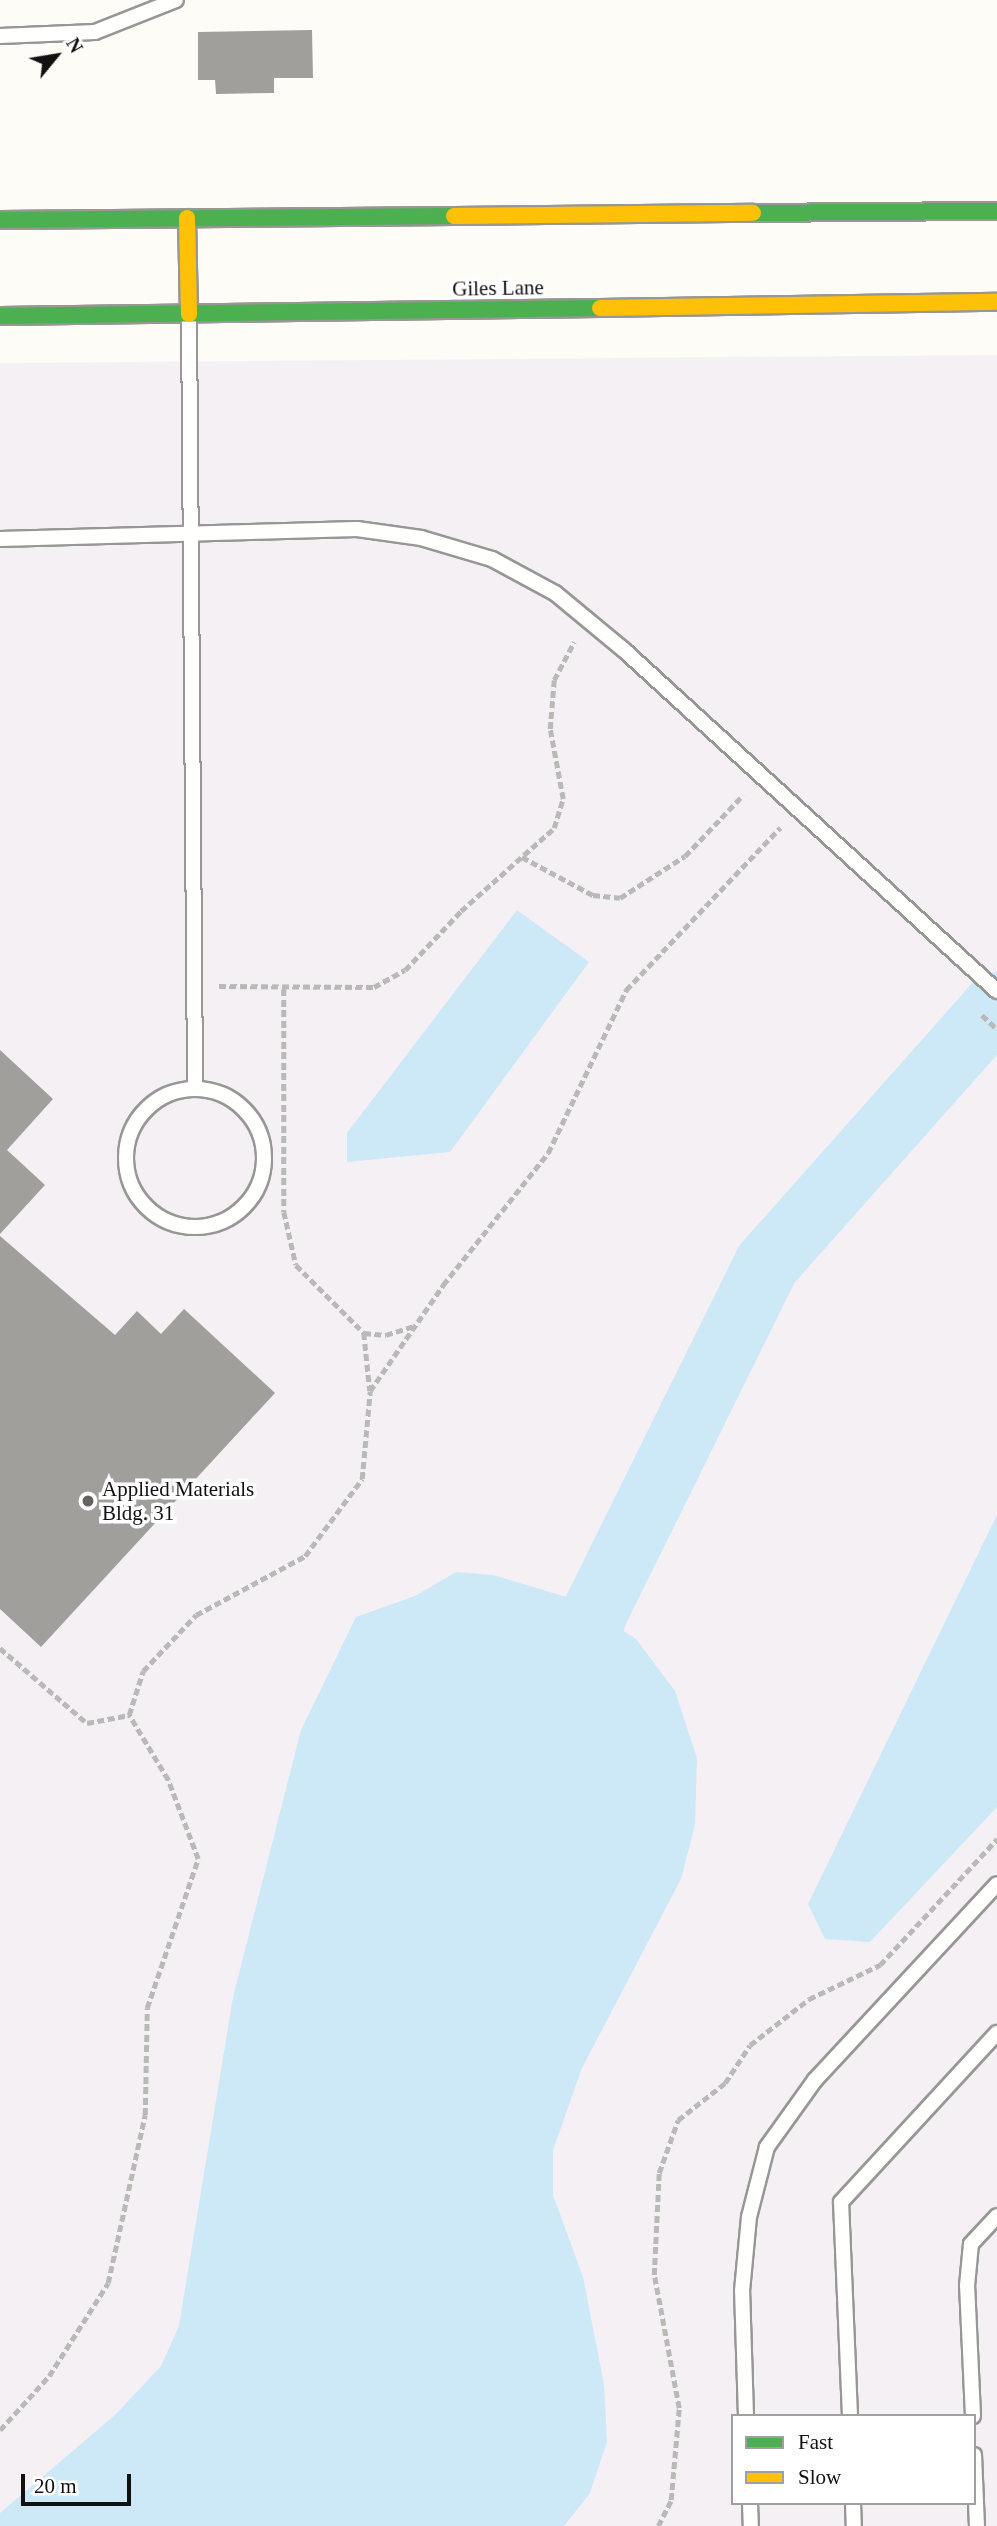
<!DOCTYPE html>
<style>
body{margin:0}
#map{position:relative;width:997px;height:2526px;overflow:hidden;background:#fdfcf7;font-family:"Times New Roman",serif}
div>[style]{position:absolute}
.industrial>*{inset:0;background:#f5f0f3}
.water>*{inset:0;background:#cde8f7}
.river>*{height:66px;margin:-33px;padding:0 33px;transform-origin:33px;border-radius:33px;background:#cde8f7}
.building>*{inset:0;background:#a19f9c}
.path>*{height:4.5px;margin-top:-2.25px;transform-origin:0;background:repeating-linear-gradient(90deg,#b9b9b8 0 7px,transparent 0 10.5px)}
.roads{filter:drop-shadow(2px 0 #979795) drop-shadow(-2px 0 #979795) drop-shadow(0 2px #979795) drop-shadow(0 -2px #979795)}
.lane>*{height:14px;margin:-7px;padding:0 7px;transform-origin:7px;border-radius:7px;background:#fffffe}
.lane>.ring{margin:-7px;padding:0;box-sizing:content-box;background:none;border:14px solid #fffffe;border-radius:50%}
.fast>*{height:16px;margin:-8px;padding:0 8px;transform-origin:8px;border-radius:8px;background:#4caf50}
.slow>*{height:16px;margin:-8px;padding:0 8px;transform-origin:8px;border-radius:8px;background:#ffc107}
.dots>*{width:19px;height:19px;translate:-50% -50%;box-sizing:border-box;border:4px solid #fff;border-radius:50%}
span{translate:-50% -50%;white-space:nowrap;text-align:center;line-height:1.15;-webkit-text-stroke:7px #fff;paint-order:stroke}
.street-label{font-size:21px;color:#111}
.poi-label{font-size:21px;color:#111}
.left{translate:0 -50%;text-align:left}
.legend{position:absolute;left:731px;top:2414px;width:245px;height:91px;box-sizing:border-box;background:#fff;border:2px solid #a0a0a0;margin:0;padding:9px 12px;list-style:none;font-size:21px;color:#111}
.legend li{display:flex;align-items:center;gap:14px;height:35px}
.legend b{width:35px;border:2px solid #a0a0a0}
.north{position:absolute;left:21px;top:21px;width:70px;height:70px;-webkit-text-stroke:5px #fff;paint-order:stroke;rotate:60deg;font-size:19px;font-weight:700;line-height:28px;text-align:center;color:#111}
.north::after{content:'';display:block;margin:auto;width:24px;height:32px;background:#111;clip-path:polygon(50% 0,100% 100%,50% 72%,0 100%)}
.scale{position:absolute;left:21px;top:2474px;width:110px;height:32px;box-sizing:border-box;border:4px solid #111;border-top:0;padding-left:9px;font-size:21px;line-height:24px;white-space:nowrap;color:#111;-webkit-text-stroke:5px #fff;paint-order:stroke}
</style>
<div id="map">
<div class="industrial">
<i style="clip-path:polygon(evenodd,997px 355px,997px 2526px,0 2526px,0 363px,997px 355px,733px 2416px,974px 2416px,974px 2503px,733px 2503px,733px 2416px)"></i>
</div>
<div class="water">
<i style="clip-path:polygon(517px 910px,589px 962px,450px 1152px,347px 1162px,347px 1133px)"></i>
<i style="clip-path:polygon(997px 1515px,997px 1807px,870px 1942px,825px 1939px,808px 1904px)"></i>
<i style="clip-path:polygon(456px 1572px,493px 1575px,573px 1599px,636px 1639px,675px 1691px,697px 1758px,695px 1825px,681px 1879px,582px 2068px,553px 2150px,553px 2195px,583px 2277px,604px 2384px,607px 2442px,590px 2493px,564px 2526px,0 2526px,0 2513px,115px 2415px,161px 2366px,179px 2326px,233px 1997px,301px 1730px,356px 1617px,415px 1596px)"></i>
</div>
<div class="river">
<i style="left:566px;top:1697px;width:92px;rotate:-71deg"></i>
<i style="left:596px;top:1610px;width:386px;rotate:-63.7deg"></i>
<i style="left:767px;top:1264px;width:346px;rotate:-48.4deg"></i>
</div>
<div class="building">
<i style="clip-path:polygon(312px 30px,313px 78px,274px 78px,274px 93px,216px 94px,215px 80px,198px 80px,198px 32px)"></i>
<i style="clip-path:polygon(0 1050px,53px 1099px,7px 1150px,45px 1185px,0 1234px)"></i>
<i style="clip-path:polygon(0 1236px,115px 1335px,137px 1311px,161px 1334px,184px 1309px,275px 1393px,41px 1647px,0 1609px)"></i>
</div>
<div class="path">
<i style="left:522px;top:857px;width:81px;rotate:28.2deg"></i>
<i style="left:593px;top:895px;width:27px;rotate:6deg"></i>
<i style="left:620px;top:898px;width:77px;rotate:-32.9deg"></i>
<i style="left:685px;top:856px;width:84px;rotate:-46.4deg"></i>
<i style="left:219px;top:986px;width:155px;rotate:0.4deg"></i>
<i style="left:374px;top:987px;width:35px;rotate:-29deg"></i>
<i style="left:405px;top:970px;width:81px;rotate:-46.5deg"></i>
<i style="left:461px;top:911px;width:125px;rotate:-41.7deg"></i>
<i style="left:554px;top:828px;width:30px;rotate:-73deg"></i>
<i style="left:563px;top:799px;width:71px;rotate:-100.5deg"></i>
<i style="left:550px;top:729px;width:49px;rotate:-85.3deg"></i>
<i style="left:554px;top:680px;width:43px;rotate:-62.2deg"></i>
<i style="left:284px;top:989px;width:223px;rotate:90deg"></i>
<i style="left:284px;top:1212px;width:54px;rotate:77.2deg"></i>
<i style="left:296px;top:1265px;width:96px;rotate:45deg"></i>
<i style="left:364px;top:1333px;width:58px;rotate:84.1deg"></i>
<i style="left:982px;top:1015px;width:21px;rotate:43deg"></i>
<i style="left:364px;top:1333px;width:22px;rotate:5deg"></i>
<i style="left:386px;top:1335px;width:29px;rotate:-18deg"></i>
<i style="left:0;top:1648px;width:115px;rotate:40.8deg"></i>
<i style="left:87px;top:1723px;width:43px;rotate:-10.8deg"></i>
<i style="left:0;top:2430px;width:73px;rotate:-47.8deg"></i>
<i style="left:49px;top:2376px;width:110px;rotate:-57.6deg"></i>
<i style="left:108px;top:2283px;width:172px;rotate:-77.6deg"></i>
<i style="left:145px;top:2115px;width:107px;rotate:-88.9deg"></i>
<i style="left:147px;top:2008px;width:157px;rotate:-71.1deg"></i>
<i style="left:198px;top:1859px;width:85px;rotate:-110.8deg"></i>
<i style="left:168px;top:1780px;width:76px;rotate:-121deg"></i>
<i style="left:129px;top:1715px;width:46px;rotate:-72.3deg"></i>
<i style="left:143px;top:1671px;width:77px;rotate:-46.6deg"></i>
<i style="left:196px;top:1615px;width:124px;rotate:-28.4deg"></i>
<i style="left:305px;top:1556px;width:96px;rotate:-53.5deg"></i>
<i style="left:362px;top:1479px;width:88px;rotate:-84.8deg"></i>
<i style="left:370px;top:1391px;width:129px;rotate:-55.4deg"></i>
<i style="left:443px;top:1285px;width:169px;rotate:-51.5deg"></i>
<i style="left:548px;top:1153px;width:181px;rotate:-64.4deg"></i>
<i style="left:626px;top:990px;width:224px;rotate:-46.5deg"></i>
<i style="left:658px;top:2526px;width:29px;rotate:-63deg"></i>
<i style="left:671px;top:2500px;width:92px;rotate:-85deg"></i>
<i style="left:679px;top:2408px;width:135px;rotate:-100.6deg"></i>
<i style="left:654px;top:2275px;width:102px;rotate:-87.2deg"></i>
<i style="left:659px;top:2173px;width:56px;rotate:-70.3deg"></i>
<i style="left:678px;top:2120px;width:60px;rotate:-38.2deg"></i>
<i style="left:725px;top:2083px;width:45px;rotate:-56.7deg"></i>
<i style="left:750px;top:2045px;width:75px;rotate:-37.9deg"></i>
<i style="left:809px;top:1999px;width:79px;rotate:-25.6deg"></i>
<i style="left:880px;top:1965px;width:172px;rotate:-47.1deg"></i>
</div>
<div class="roads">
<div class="lane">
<i style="left:0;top:36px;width:95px;rotate:-2.4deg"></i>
<i style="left:95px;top:32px;width:87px;rotate:-21.6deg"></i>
<i style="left:189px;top:316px;width:772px;rotate:89.55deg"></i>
<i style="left:0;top:539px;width:357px;rotate:-1.6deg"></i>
<i style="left:357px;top:529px;width:65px;rotate:8deg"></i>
<i style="left:421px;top:538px;width:74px;rotate:16.5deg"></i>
<i style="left:492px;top:559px;width:72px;rotate:28.4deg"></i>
<i style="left:555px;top:593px;width:91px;rotate:39.6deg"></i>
<i style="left:625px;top:651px;width:504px;rotate:42.43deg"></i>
<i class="ring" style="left:126px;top:1089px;width:124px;height:124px"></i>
<i style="left:746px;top:2416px;width:125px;rotate:-91.8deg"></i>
<i style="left:742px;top:2291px;width:74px;rotate:-84.6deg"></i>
<i style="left:749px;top:2217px;width:72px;rotate:-75.6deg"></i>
<i style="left:767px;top:2147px;width:82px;rotate:-54.4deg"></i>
<i style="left:815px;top:2080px;width:267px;rotate:-47.1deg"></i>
<i style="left:850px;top:2416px;width:214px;rotate:-92.4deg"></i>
<i style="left:841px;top:2202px;width:230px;rotate:-47.3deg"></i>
<i style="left:973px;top:2416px;width:130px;rotate:-92.6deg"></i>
<i style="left:967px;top:2286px;width:42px;rotate:-84.6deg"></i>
<i style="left:971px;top:2244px;width:38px;rotate:-47deg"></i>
<i style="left:974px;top:2455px;width:71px;rotate:87.6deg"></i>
<i style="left:750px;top:2503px;width:23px;rotate:88deg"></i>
<i style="left:853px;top:2503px;width:23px;rotate:88deg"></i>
</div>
<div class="fast">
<i style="left:753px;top:213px;width:244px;rotate:-0.5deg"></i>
<i style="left:0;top:220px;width:454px;rotate:-0.5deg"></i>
<i style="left:0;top:316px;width:600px;rotate:-0.76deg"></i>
</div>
<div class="slow">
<i style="left:454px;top:216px;width:299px;rotate:-0.6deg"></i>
<i style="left:187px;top:218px;width:96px;rotate:88.8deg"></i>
<i style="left:600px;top:308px;width:397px;rotate:-0.9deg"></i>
</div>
</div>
<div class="dots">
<i style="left:88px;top:1501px;background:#646362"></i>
</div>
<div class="street-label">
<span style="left:498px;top:288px;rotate:-1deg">Giles Lane</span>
</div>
<div class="poi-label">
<span class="left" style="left:102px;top:1501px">Applied Materials<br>Bldg. 31</span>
</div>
<ul class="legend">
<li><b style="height:9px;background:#4caf50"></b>Fast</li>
<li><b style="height:9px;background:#ffc107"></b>Slow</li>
</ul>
<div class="north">N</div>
<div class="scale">20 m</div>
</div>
